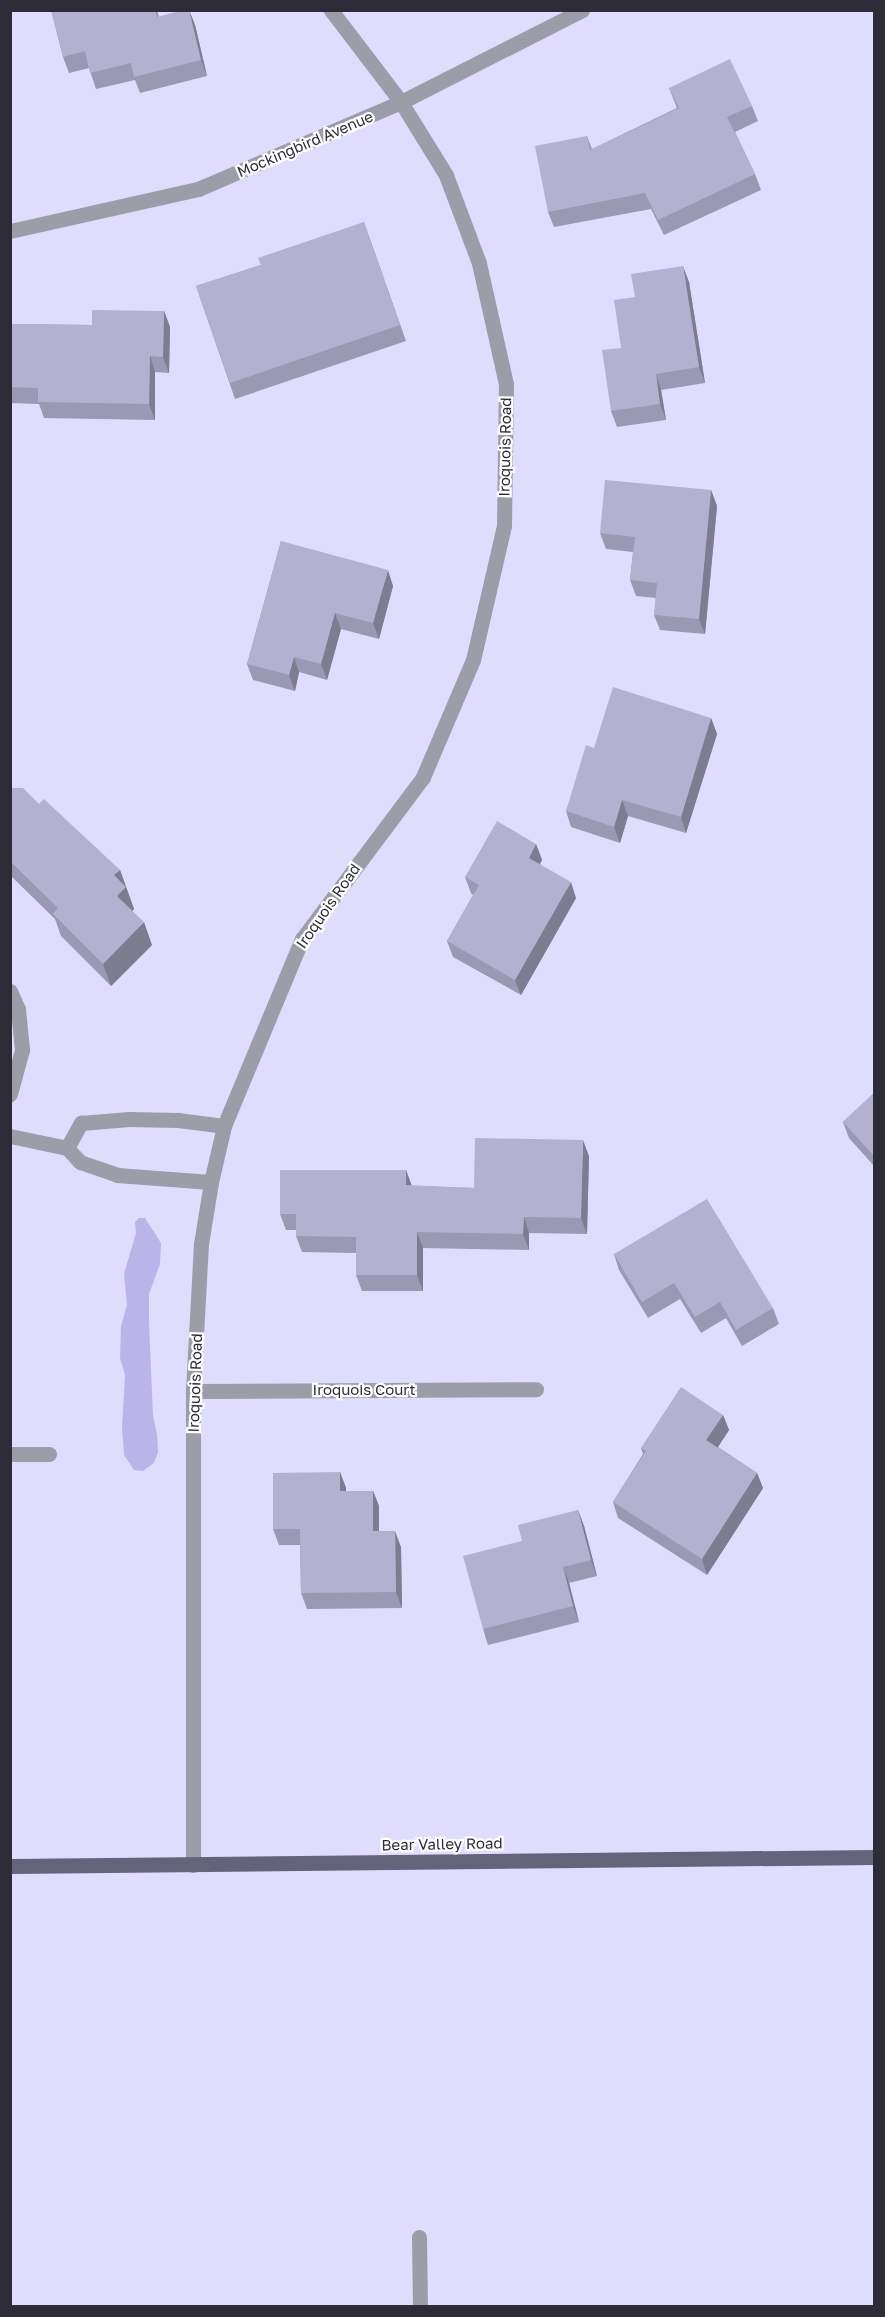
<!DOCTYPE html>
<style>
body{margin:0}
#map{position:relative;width:885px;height:2317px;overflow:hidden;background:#dfddfd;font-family:"Golos Text",sans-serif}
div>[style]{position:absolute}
.green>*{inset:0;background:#bab4e9}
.minor>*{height:15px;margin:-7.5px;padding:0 7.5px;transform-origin:7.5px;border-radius:7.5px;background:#9d9ca9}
.major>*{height:15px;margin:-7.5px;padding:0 7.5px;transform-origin:7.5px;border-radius:7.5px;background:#65637a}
.wall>*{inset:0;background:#9a98b2}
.shaded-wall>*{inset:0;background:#7d7c91}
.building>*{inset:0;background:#b3b1cf}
span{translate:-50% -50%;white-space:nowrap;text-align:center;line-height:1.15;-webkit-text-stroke:4.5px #fff;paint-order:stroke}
.street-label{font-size:15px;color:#2c2b37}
.frame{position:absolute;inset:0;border:12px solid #2c2b37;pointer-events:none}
</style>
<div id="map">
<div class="green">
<i style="clip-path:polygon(139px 1218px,145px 1218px,161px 1243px,160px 1264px,149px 1294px,149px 1322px,153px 1416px,157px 1434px,158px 1452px,154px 1463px,143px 1471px,134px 1470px,124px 1455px,122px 1427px,125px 1375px,120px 1358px,121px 1326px,127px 1305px,124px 1274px,136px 1233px,135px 1222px)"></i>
</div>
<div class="minor">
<i style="left:10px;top:231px;width:193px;rotate:-12.6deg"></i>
<i style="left:198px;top:189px;width:221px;rotate:-23.2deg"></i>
<i style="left:401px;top:102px;width:203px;rotate:-26.9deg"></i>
<i style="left:10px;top:991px;width:20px;rotate:66deg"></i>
<i style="left:18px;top:1009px;width:41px;rotate:84.4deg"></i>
<i style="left:22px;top:1050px;width:46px;rotate:105.3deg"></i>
<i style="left:10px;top:1136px;width:58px;rotate:11.9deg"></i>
<i style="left:67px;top:1148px;width:19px;rotate:47deg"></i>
<i style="left:80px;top:1162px;width:39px;rotate:19deg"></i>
<i style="left:117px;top:1175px;width:94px;rotate:4.3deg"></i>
<i style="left:67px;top:1148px;width:29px;rotate:-61deg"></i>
<i style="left:81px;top:1123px;width:48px;rotate:-4.8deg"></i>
<i style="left:129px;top:1119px;width:49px;rotate:1.2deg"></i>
<i style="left:178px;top:1120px;width:46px;rotate:7.4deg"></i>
<i style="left:193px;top:1391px;width:343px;rotate:-0.3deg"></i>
<i style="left:10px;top:1454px;width:39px"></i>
<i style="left:193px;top:1865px;width:474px;rotate:-90deg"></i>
<i style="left:193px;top:1391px;width:147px;rotate:-86.9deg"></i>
<i style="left:201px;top:1244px;width:63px;rotate:-80.8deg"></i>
<i style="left:211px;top:1182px;width:57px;rotate:-76.9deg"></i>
<i style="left:224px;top:1126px;width:203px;rotate:-67.4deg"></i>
<i style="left:302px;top:939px;width:202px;rotate:-53.2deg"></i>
<i style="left:423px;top:777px;width:127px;rotate:-66.9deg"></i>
<i style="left:473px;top:660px;width:138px;rotate:-77deg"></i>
<i style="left:504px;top:526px;width:142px;rotate:-89.2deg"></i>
<i style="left:506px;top:384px;width:124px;rotate:-102.6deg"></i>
<i style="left:479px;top:263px;width:94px;rotate:-110.6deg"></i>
<i style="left:446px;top:175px;width:86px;rotate:-121.7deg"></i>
<i style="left:401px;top:102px;width:116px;rotate:-127.3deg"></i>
<i style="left:419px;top:2237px;width:69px;rotate:89.2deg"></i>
</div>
<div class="major">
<i style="left:10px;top:1866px;width:864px;rotate:-0.6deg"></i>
</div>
<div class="wall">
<i style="clip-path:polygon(51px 10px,157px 10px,159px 17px,189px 10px,195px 25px,207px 76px,140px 93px,135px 80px,96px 89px,89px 68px,69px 73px,63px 57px)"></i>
<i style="clip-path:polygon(669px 88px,752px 106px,758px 121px,735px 132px,755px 174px,761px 190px,664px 235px,651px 209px,554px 227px,548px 212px,587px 136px,592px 149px,677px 108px)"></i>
<i style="clip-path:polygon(364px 222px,406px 341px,235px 399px,196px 286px,261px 265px)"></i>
<i style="clip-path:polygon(689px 282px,705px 383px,661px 390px,666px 420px,617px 427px,611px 411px,621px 348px,635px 297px)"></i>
<i style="clip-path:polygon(164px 311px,170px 327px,169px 373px,155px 372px,155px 420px,44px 418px,39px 404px,10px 403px,10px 324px,92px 325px)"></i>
<i style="clip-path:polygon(711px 490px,717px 506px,705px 634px,660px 630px,654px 615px,656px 598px,636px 596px,630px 580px,633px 552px,606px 549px,600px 533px)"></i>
<i style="clip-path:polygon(281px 541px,393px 586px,379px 639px,341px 629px,327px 680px,299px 672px,295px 691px,253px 680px,247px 664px)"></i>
<i style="clip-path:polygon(711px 718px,717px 734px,686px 833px,628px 816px,620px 843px,571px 827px,566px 811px,594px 748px)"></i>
<i style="clip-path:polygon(10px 788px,39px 804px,120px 870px,134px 909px,132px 911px,152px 945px,111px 986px,61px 936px,55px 919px,10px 875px)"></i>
<i style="clip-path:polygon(536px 844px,542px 860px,540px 864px,576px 898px,521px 995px,453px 957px,447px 941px,473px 895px,471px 893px,465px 877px)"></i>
<i style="clip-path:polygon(874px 1093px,874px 1166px,849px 1138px,843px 1122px)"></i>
<i style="clip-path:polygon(589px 1156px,587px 1234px,529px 1233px,529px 1250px,423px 1248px,423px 1291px,362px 1291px,356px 1275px,356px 1253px,302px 1252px,296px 1236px,296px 1230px,286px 1230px,280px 1214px,406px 1170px,411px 1186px,474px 1188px)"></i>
<i style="clip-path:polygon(614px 1254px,773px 1308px,779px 1324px,742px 1346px,726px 1318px,701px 1333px,680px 1299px,648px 1318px,619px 1270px)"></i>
<i style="clip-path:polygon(723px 1415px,729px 1430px,718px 1447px,757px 1473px,763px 1488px,707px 1575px,618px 1518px,613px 1502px,643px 1454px,641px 1448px)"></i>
<i style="clip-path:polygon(340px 1472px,346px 1488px,346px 1491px,373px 1491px,379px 1506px,379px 1531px,401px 1547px,402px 1608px,307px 1609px,301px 1593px,300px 1545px,279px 1545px,273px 1529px)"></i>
<i style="clip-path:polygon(578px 1510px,584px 1526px,597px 1576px,569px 1583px,579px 1622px,488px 1645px,483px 1629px)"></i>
</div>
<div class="shaded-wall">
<i style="clip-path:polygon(189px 10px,195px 25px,207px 76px,201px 60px)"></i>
<i style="clip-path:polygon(683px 266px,689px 282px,705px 383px,699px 367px)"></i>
<i style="clip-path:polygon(164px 311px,170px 327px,169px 373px,163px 357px)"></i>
<i style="clip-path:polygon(150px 356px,155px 372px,155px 420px,149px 404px)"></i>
<i style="clip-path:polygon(656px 374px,661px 390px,666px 420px,660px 404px)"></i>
<i style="clip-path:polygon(711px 490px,717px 506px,705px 634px,699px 619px)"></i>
<i style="clip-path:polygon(388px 570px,393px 586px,379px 639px,373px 623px)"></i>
<i style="clip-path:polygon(335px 613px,341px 629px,327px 680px,321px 664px)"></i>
<i style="clip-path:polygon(294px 657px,299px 672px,295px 691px,289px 675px)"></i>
<i style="clip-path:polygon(711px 718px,717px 734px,686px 833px,681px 817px)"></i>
<i style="clip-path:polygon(622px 800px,628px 816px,620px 843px,614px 827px)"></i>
<i style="clip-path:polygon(536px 844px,542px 860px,534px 874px,529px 858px)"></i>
<i style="clip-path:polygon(120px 870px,134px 909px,125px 919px,117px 896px,114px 875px)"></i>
<i style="clip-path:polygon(571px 882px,576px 898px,521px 995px,515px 980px)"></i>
<i style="clip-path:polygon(144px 922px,152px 945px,111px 986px,103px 964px)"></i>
<i style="clip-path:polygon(583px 1140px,589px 1156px,587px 1234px,581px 1218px)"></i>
<i style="clip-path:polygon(406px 1170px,412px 1186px,406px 1185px)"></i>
<i style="clip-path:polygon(524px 1217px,529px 1233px,529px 1250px,523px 1234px)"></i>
<i style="clip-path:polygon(417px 1232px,423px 1248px,423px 1291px,417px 1275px)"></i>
<i style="clip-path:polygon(723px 1415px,729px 1430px,712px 1456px,706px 1440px)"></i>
<i style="clip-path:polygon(340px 1472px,346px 1488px,346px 1507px,340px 1491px)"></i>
<i style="clip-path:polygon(757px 1473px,763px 1488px,707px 1575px,702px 1559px)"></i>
<i style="clip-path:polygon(373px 1491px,379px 1506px,379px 1547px,373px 1531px)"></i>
<i style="clip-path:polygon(578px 1510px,584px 1526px,597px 1576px,591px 1560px)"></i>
<i style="clip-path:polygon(395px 1531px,401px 1547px,402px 1608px,396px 1592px)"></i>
<i style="clip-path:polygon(563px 1567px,569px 1583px,579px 1622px,573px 1606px)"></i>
</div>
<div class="building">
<i style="clip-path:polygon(51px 10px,155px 10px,157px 17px,184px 10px,189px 10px,201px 60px,134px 77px,131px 63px,90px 73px,85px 51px,63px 57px)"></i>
<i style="clip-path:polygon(730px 59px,752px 106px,727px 117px,755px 174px,658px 220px,645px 193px,548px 212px,535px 146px,587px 136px,590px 150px,679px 108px,669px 88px)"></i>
<i style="clip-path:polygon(364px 222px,400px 325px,230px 383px,196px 286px,261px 265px,258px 258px)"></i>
<i style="clip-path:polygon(683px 266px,699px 367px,656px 374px,660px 404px,611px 411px,602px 350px,621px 348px,614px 300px,635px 297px,631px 274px)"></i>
<i style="clip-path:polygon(92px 310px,164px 311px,163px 357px,150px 356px,149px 404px,38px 402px,38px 388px,10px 387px,10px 324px,92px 325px)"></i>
<i style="clip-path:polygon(605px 480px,711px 490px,699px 619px,654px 615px,657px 583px,630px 580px,635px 537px,600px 533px)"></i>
<i style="clip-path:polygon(281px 541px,388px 570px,373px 623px,335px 613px,321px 664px,294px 657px,289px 675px,247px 664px)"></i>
<i style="clip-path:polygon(613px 687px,711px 718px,681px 817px,622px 800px,614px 827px,566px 811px,586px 745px,594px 748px)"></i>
<i style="clip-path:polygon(10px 788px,23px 788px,39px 804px,44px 799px,120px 870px,114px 875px,126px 887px,117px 896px,144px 922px,103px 964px,53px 914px,58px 908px,10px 861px)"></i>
<i style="clip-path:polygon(497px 821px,536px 844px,529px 858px,571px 882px,515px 980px,447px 941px,479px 885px,465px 877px)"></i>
<i style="clip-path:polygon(874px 1093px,874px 1156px,843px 1122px)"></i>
<i style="clip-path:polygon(475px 1138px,583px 1140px,581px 1218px,524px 1217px,523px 1234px,417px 1232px,417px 1275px,356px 1275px,356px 1237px,296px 1236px,296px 1214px,280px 1214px,280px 1170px,406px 1170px,406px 1185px,474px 1188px)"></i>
<i style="clip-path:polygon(707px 1199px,773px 1308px,736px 1330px,720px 1302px,695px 1317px,674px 1283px,642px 1302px,614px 1254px)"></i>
<i style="clip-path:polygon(681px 1387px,723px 1415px,706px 1440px,757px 1473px,702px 1559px,613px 1502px,646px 1451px,641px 1448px)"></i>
<i style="clip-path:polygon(340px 1472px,340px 1491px,373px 1491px,373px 1531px,395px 1531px,396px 1592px,301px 1593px,300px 1529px,273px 1529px,273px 1473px)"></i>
<i style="clip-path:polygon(578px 1510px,591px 1560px,563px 1567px,573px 1606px,483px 1629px,463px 1556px,522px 1541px,518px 1525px)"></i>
</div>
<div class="street-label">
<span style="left:305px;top:144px;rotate:-23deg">Mockingbird Avenue</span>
<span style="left:505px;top:447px;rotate:-89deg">Iroquois Road</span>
<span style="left:328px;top:906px;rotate:-55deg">Iroquois Road</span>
<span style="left:195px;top:1383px;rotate:-88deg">Iroquois Road</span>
<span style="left:364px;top:1390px">Iroquois Court</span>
<span style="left:442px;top:1844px;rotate:-1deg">Bear Valley Road</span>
</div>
<div class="frame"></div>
</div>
